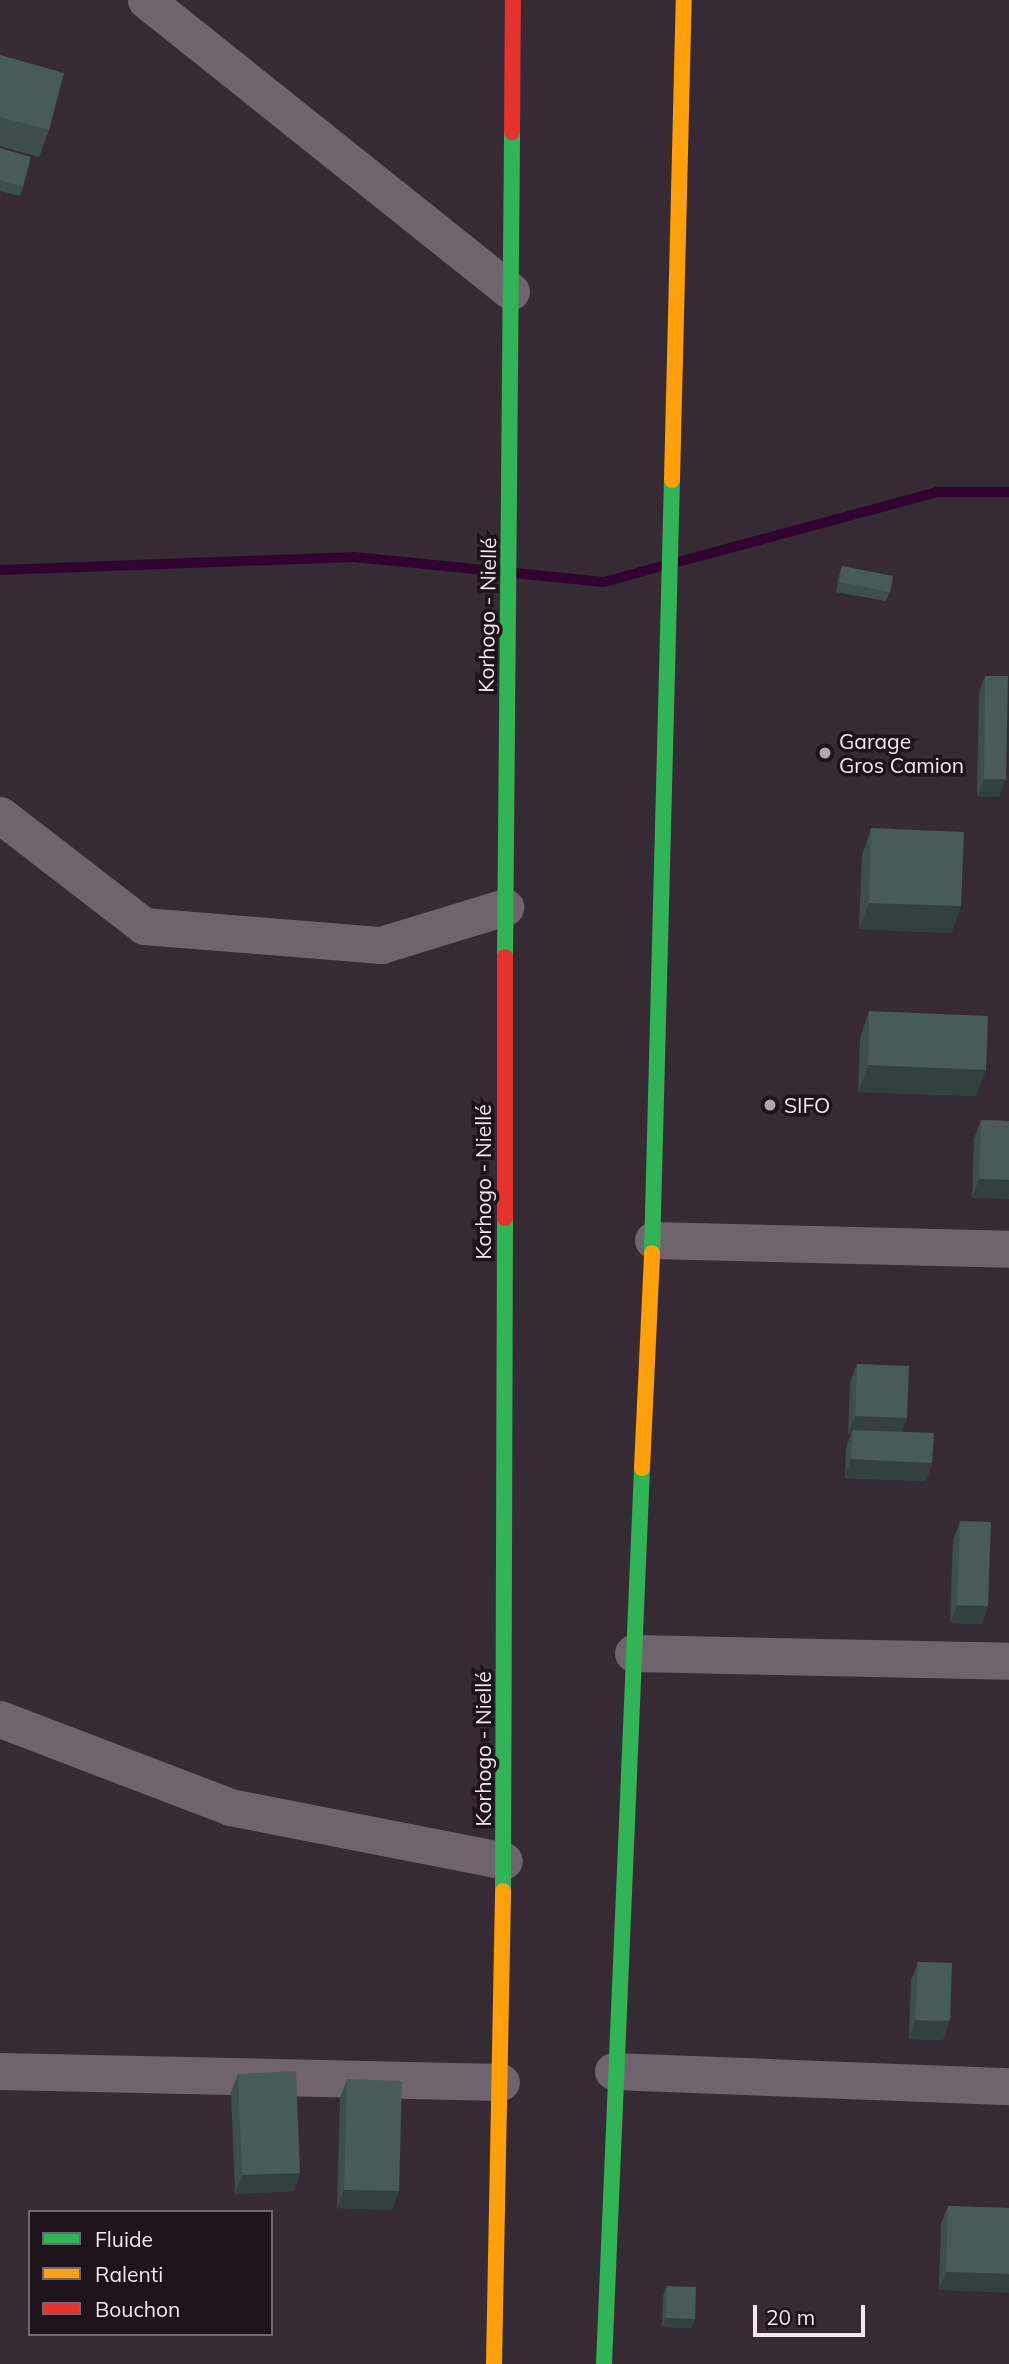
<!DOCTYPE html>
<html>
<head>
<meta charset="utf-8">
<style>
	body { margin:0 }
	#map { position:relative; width:1009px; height:2364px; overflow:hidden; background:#362b35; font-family:Mulish,sans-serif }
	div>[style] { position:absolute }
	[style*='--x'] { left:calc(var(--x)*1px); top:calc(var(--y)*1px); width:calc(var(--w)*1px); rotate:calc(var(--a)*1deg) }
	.stream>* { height:10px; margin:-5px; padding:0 5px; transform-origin:5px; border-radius:5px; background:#30042e }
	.street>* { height:37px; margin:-18.5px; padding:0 18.5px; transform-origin:18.5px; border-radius:18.5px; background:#6f646e }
	.fast>* { height:16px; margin:-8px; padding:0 8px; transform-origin:8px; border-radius:8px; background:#30b455 }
	.slow>* { height:16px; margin:-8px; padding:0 8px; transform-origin:8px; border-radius:8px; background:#ff9f0a }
	.jam>* { height:16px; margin:-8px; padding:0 8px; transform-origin:8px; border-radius:8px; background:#e5322d }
	.wall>* { inset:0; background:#3e4e4c }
	.shaded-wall>* { inset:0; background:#32403e }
	.building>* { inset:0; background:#485b58 }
	.dots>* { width:19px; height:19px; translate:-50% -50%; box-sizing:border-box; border:4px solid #1c131b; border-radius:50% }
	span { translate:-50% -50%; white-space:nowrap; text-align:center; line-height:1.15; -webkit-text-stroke:7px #1c131b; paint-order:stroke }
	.street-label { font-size:21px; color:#f3e5f1 }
	.poi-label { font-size:21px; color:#f3e5f1 }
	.left { translate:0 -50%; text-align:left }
	.legend { position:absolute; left:28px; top:2210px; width:245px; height:126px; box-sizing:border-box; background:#1c131b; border:2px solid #726771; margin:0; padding:9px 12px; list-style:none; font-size:21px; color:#f3e5f1 }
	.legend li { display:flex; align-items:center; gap:14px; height:35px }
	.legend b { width:35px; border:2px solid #726771 }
	.scale { position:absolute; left:753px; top:2305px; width:112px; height:32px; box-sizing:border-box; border:4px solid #f3e5f1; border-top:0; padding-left:9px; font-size:21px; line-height:24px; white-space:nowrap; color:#f3e5f1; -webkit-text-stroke:5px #1c131b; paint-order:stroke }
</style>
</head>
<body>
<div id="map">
	<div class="stream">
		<i style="--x:678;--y:562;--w:268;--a:-15.1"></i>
		<i style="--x:937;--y:492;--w:72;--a:0"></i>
		<i style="--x:0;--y:570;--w:354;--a:-2.1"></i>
		<i style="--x:354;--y:557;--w:251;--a:5.7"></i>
		<i style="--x:604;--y:582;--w:60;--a:-15.4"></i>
	</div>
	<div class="street">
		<i style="--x:146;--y:0;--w:467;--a:38.6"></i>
		<i style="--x:0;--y:815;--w:182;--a:37.6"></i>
		<i style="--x:144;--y:926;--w:238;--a:4.6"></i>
		<i style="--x:381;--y:945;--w:130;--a:-17"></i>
		<i style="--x:653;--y:1240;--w:356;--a:1.4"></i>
		<i style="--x:633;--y:1653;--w:376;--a:1.2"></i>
		<i style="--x:0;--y:1719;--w:246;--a:20.9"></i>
		<i style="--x:230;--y:1807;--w:279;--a:11.1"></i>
		<i style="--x:0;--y:2071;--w:501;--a:1.26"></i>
		<i style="--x:613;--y:2071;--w:396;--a:2.2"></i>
	</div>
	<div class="fast">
		<i style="--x:505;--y:957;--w:825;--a:-89.51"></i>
		<i style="--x:652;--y:1253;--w:773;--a:-88.52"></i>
		<i style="--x:503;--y:1891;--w:673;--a:-89.83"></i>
		<i style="--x:604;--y:2364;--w:897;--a:-87.57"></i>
	</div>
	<div class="slow">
		<i style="--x:672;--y:480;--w:480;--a:-88.6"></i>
		<i style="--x:642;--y:1468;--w:215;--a:-87.3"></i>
		<i style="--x:494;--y:2364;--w:473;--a:-88.9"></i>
	</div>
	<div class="jam">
		<i style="--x:512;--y:132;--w:132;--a:-89.6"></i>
		<i style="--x:505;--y:1218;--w:261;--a:-90"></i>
	</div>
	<div class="wall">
		<i style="clip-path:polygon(0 55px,49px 130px,39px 157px,0 146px)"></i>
		<i style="clip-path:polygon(0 148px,23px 187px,20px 196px,0 191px)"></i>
		<i style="clip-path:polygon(842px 566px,890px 592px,886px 601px,836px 592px,839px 575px)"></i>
		<i style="clip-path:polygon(985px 676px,999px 797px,977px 797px,979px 694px)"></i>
		<i style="clip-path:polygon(871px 828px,961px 906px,951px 933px,859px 929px,862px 855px)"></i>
		<i style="clip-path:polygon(869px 1011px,976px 1096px,858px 1092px,860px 1038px)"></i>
		<i style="clip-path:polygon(981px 1120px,1009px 1121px,972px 1198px,974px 1139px)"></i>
		<i style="clip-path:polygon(857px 1364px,907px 1418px,902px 1431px,932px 1463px,926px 1481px,845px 1478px,846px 1448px,851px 1434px,848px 1434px,850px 1383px)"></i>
		<i style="clip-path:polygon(960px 1521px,982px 1624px,950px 1623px,953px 1540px)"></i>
		<i style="clip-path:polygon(918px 1962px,943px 2040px,909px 2039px,911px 1980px)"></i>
		<i style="clip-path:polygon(238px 2074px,300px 2173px,294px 2191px,235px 2194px,231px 2092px)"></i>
		<i style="clip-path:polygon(347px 2079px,392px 2210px,337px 2208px,340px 2098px)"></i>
		<i style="clip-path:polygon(948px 2206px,1009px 2208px,939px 2290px,941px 2224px)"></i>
		<i style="clip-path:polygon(667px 2286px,692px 2328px,662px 2327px,663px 2296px)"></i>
	</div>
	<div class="shaded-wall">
		<i style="clip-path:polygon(984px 779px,1006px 779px,999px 797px,977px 797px)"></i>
		<i style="clip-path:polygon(869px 903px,961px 906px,951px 933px,859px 929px)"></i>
		<i style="clip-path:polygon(868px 1065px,986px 1070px,976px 1096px,858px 1092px)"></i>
		<i style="clip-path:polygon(979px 1179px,1009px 1180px,1009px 1199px,972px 1198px)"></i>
		<i style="clip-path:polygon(855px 1416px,907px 1418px,900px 1437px,853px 1430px,851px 1434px,848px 1434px)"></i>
		<i style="clip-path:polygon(851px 1459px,932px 1463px,926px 1481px,845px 1478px)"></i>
		<i style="clip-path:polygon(957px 1605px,988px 1606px,982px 1624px,950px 1623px)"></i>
		<i style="clip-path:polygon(915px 2020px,950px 2021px,943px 2040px,909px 2039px)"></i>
		<i style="clip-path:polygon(300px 2173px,294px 2191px,235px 2194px,242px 2175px)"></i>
		<i style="clip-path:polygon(344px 2190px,399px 2191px,392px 2210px,337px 2208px)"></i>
		<i style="clip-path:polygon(946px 2272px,1009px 2274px,1009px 2293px,939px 2290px)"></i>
		<i style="clip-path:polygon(666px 2318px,695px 2319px,692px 2328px,662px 2327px)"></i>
	</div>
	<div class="building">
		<i style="clip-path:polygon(0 55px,64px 73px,49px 130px,0 117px)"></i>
		<i style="clip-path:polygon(0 148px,31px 157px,23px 187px,0 180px)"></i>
		<i style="clip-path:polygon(842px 566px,893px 576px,890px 592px,839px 582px)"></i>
		<i style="clip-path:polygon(985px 676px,1008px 676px,1006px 779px,984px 779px)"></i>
		<i style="clip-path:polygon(871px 828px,964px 832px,961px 906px,869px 903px)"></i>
		<i style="clip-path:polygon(869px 1011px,988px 1016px,986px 1070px,868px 1065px)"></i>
		<i style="clip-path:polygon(981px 1120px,1009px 1121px,1009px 1180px,979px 1179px)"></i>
		<i style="clip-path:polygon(857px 1364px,909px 1366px,907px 1418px,855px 1416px)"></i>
		<i style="clip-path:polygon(853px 1430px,934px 1433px,932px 1463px,851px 1459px)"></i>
		<i style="clip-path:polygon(960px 1521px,991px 1522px,988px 1606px,957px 1605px)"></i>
		<i style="clip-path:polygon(918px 1962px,952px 1963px,950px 2021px,915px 2020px)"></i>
		<i style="clip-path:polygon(296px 2071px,300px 2173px,242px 2175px,238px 2074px)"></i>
		<i style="clip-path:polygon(347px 2079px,402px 2081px,399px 2191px,344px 2190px)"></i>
		<i style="clip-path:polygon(948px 2206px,1009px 2208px,1009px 2274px,946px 2272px)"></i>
		<i style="clip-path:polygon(667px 2286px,696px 2287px,695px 2319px,666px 2318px)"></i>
	</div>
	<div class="dots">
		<i style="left:825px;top:753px;background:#b1a4af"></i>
		<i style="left:770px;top:1105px;background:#b1a4af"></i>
	</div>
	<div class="street-label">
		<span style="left:487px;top:615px;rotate:-89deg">Korhogo - Niellé</span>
		<span style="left:483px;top:1182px;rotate:-90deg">Korhogo - Niellé</span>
		<span style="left:483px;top:1749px;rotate:-90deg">Korhogo - Niellé</span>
	</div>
	<div class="poi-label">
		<span class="left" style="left:839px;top:753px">Garage<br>Gros Camion</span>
		<span class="left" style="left:784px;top:1105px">SIFO</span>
	</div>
	<ul class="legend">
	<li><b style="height:9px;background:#30b455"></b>Fluide</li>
	<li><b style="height:9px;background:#ff9f0a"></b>Ralenti</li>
	<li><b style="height:9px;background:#e5322d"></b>Bouchon</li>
	</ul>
	<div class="scale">20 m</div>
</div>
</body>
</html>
